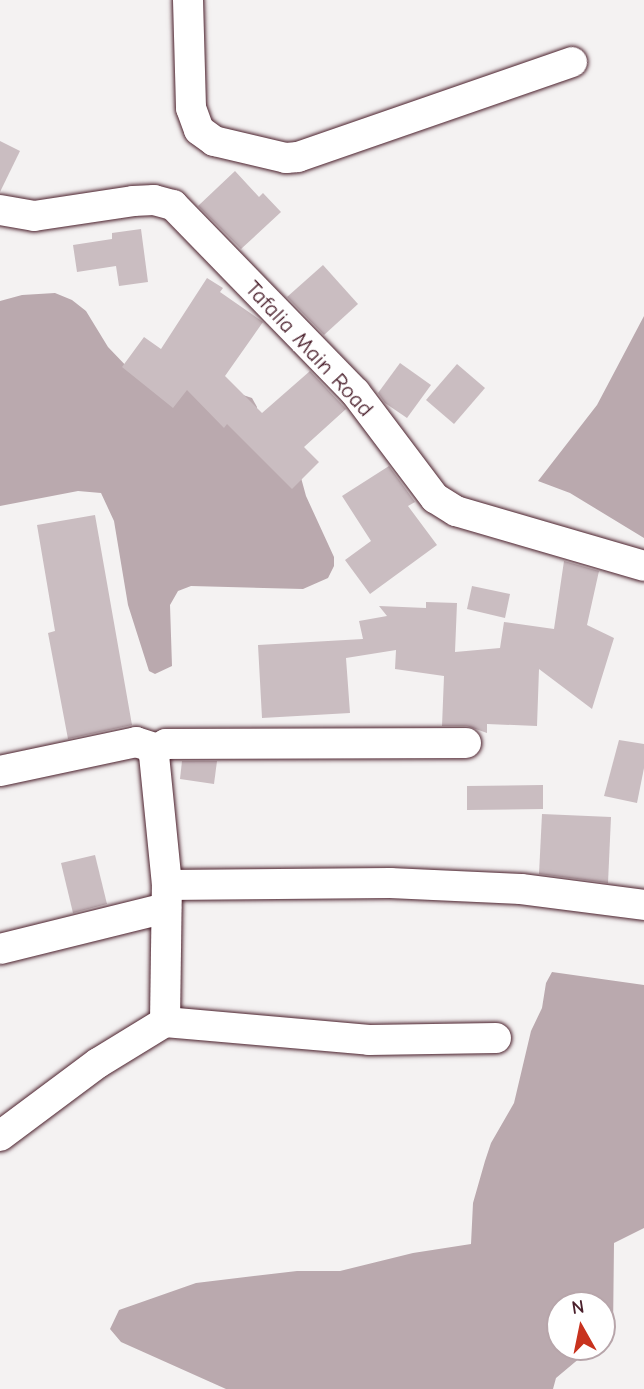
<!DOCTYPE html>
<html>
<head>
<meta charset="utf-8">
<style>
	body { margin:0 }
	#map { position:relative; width:644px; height:1389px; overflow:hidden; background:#f4f2f2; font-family:"Comic Neue",sans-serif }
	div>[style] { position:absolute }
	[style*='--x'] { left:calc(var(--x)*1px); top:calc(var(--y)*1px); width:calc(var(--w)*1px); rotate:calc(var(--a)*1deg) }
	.water>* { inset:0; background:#baa9ae }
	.building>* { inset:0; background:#cabdc1 }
	.roads { filter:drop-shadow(0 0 2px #4a1f2b) drop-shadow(0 0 2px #4a1f2b) }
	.minor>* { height:30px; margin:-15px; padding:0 15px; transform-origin:15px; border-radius:15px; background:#fff }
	span { translate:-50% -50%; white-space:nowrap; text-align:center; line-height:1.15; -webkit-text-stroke:6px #fff; paint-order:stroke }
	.street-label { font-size:23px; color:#4a1f2b }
	.north { position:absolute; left:546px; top:1291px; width:70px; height:70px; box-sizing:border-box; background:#fff; border:2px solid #b7a5aa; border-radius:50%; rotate:351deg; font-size:19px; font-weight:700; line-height:28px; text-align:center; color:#4a1f2b }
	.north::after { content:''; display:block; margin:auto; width:24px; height:32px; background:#c8321e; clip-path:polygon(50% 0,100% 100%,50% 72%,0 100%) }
</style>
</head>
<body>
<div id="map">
	<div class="water">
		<i style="clip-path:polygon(55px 293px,72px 300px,86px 311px,108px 347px,131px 371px,234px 392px,252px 398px,257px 407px,255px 421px,300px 474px,306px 496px,334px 557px,334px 566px,328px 578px,303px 589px,191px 586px,178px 591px,170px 605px,172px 666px,155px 674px,149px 671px,128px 605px,114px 521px,101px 493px,78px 491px,0 506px,0 301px,22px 295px)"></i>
		<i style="clip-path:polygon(644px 316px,644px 538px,570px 493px,538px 481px,597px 405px)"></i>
		<i style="clip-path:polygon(552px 972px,644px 985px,644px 1228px,614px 1243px,613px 1332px,602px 1340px,602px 1305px,560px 1305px,560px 1347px,593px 1347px,556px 1378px,553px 1389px,226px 1389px,121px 1342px,110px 1329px,119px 1310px,196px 1283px,297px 1271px,340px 1271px,413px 1253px,471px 1244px,473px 1203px,485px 1161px,491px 1143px,514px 1103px,531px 1031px,542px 1008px,546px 983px)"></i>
	</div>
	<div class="building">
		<i style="clip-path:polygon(0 141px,20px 151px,0 192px)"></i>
		<i style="clip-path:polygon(235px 171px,259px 197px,263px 193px,281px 212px,241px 249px,198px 206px)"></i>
		<i style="clip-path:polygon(141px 229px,148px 282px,119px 286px,116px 266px,77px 272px,73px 245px,112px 239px,112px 233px)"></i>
		<i style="clip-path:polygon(323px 265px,358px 304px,324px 335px,287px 297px)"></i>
		<i style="clip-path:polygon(207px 278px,223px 288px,220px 292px,263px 322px,225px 376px,262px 413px,310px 371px,346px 409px,304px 447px,319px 462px,292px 489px,227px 424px,224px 428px,187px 390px,173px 408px,122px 367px,144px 337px,161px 349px)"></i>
		<i style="clip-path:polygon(400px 363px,431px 385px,407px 418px,385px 403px,378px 393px)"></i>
		<i style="clip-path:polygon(457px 364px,485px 388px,454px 424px,426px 400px)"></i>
		<i style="clip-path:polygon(389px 466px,415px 502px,408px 506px,437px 545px,370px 594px,345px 560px,371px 541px,342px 496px)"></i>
		<i style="clip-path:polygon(95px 515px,132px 725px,68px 739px,48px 633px,55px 631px,37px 525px)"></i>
		<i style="clip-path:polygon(564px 561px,599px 571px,587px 625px,614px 638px,592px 709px,539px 669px,537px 726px,487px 724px,487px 733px,467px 726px,442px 726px,444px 676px,395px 669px,396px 650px,346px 658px,350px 713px,262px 718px,258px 645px,363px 639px,359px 621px,387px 616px,379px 606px,426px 608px,426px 602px,457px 603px,455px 652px,500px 648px,504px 622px,554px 629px)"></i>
		<i style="clip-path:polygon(472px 586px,510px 594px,505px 618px,467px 609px)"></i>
		<i style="clip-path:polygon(619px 740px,644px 744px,644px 768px,637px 803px,604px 796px)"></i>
		<i style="clip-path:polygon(182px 761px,217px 761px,214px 784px,180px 779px)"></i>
		<i style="clip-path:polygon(543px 785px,543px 809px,467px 810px,467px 786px)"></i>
		<i style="clip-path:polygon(542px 814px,611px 817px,608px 883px,539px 874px)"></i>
		<i style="clip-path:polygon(95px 855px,107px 904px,73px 913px,61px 863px)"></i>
	</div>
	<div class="roads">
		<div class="minor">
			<i style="--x:188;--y:0;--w:108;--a:88.4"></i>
			<i style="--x:191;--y:108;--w:23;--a:70"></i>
			<i style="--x:199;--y:130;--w:19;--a:36"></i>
			<i style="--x:214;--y:141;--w:74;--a:13.3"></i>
			<i style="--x:286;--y:158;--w:12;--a:-5"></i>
			<i style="--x:298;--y:157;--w:290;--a:-19.1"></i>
			<i style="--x:0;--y:210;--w:35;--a:10"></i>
			<i style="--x:34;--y:216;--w:100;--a:-8.6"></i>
			<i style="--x:133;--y:201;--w:21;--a:-3"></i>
			<i style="--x:154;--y:200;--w:20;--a:15"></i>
			<i style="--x:173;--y:205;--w:261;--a:45.8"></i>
			<i style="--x:355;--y:392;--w:133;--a:53"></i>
			<i style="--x:435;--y:498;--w:25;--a:32"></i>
			<i style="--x:456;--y:511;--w:196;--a:16.3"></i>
			<i style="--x:0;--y:771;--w:139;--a:-12"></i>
			<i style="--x:136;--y:742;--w:22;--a:18"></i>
			<i style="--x:167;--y:885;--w:131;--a:-95.7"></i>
			<i style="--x:154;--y:755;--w:7;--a:-63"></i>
			<i style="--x:157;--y:749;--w:10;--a:-29"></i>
			<i style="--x:166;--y:744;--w:300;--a:-0.2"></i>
			<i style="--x:0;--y:949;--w:171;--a:-13.9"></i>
			<i style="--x:165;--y:1022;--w:205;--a:5"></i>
			<i style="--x:369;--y:1040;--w:127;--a:-0.9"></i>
			<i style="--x:0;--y:1136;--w:122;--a:-36.7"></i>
			<i style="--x:98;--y:1063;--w:79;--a:-31.5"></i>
			<i style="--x:165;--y:1022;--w:137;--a:-89.2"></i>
			<i style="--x:167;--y:885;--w:223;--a:-0.5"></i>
			<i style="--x:390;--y:883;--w:131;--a:2.6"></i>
			<i style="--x:521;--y:889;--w:124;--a:7.4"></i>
		</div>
	</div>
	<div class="street-label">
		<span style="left:309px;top:349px;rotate:47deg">Tafalia Main Road</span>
	</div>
	<div class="north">N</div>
</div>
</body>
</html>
